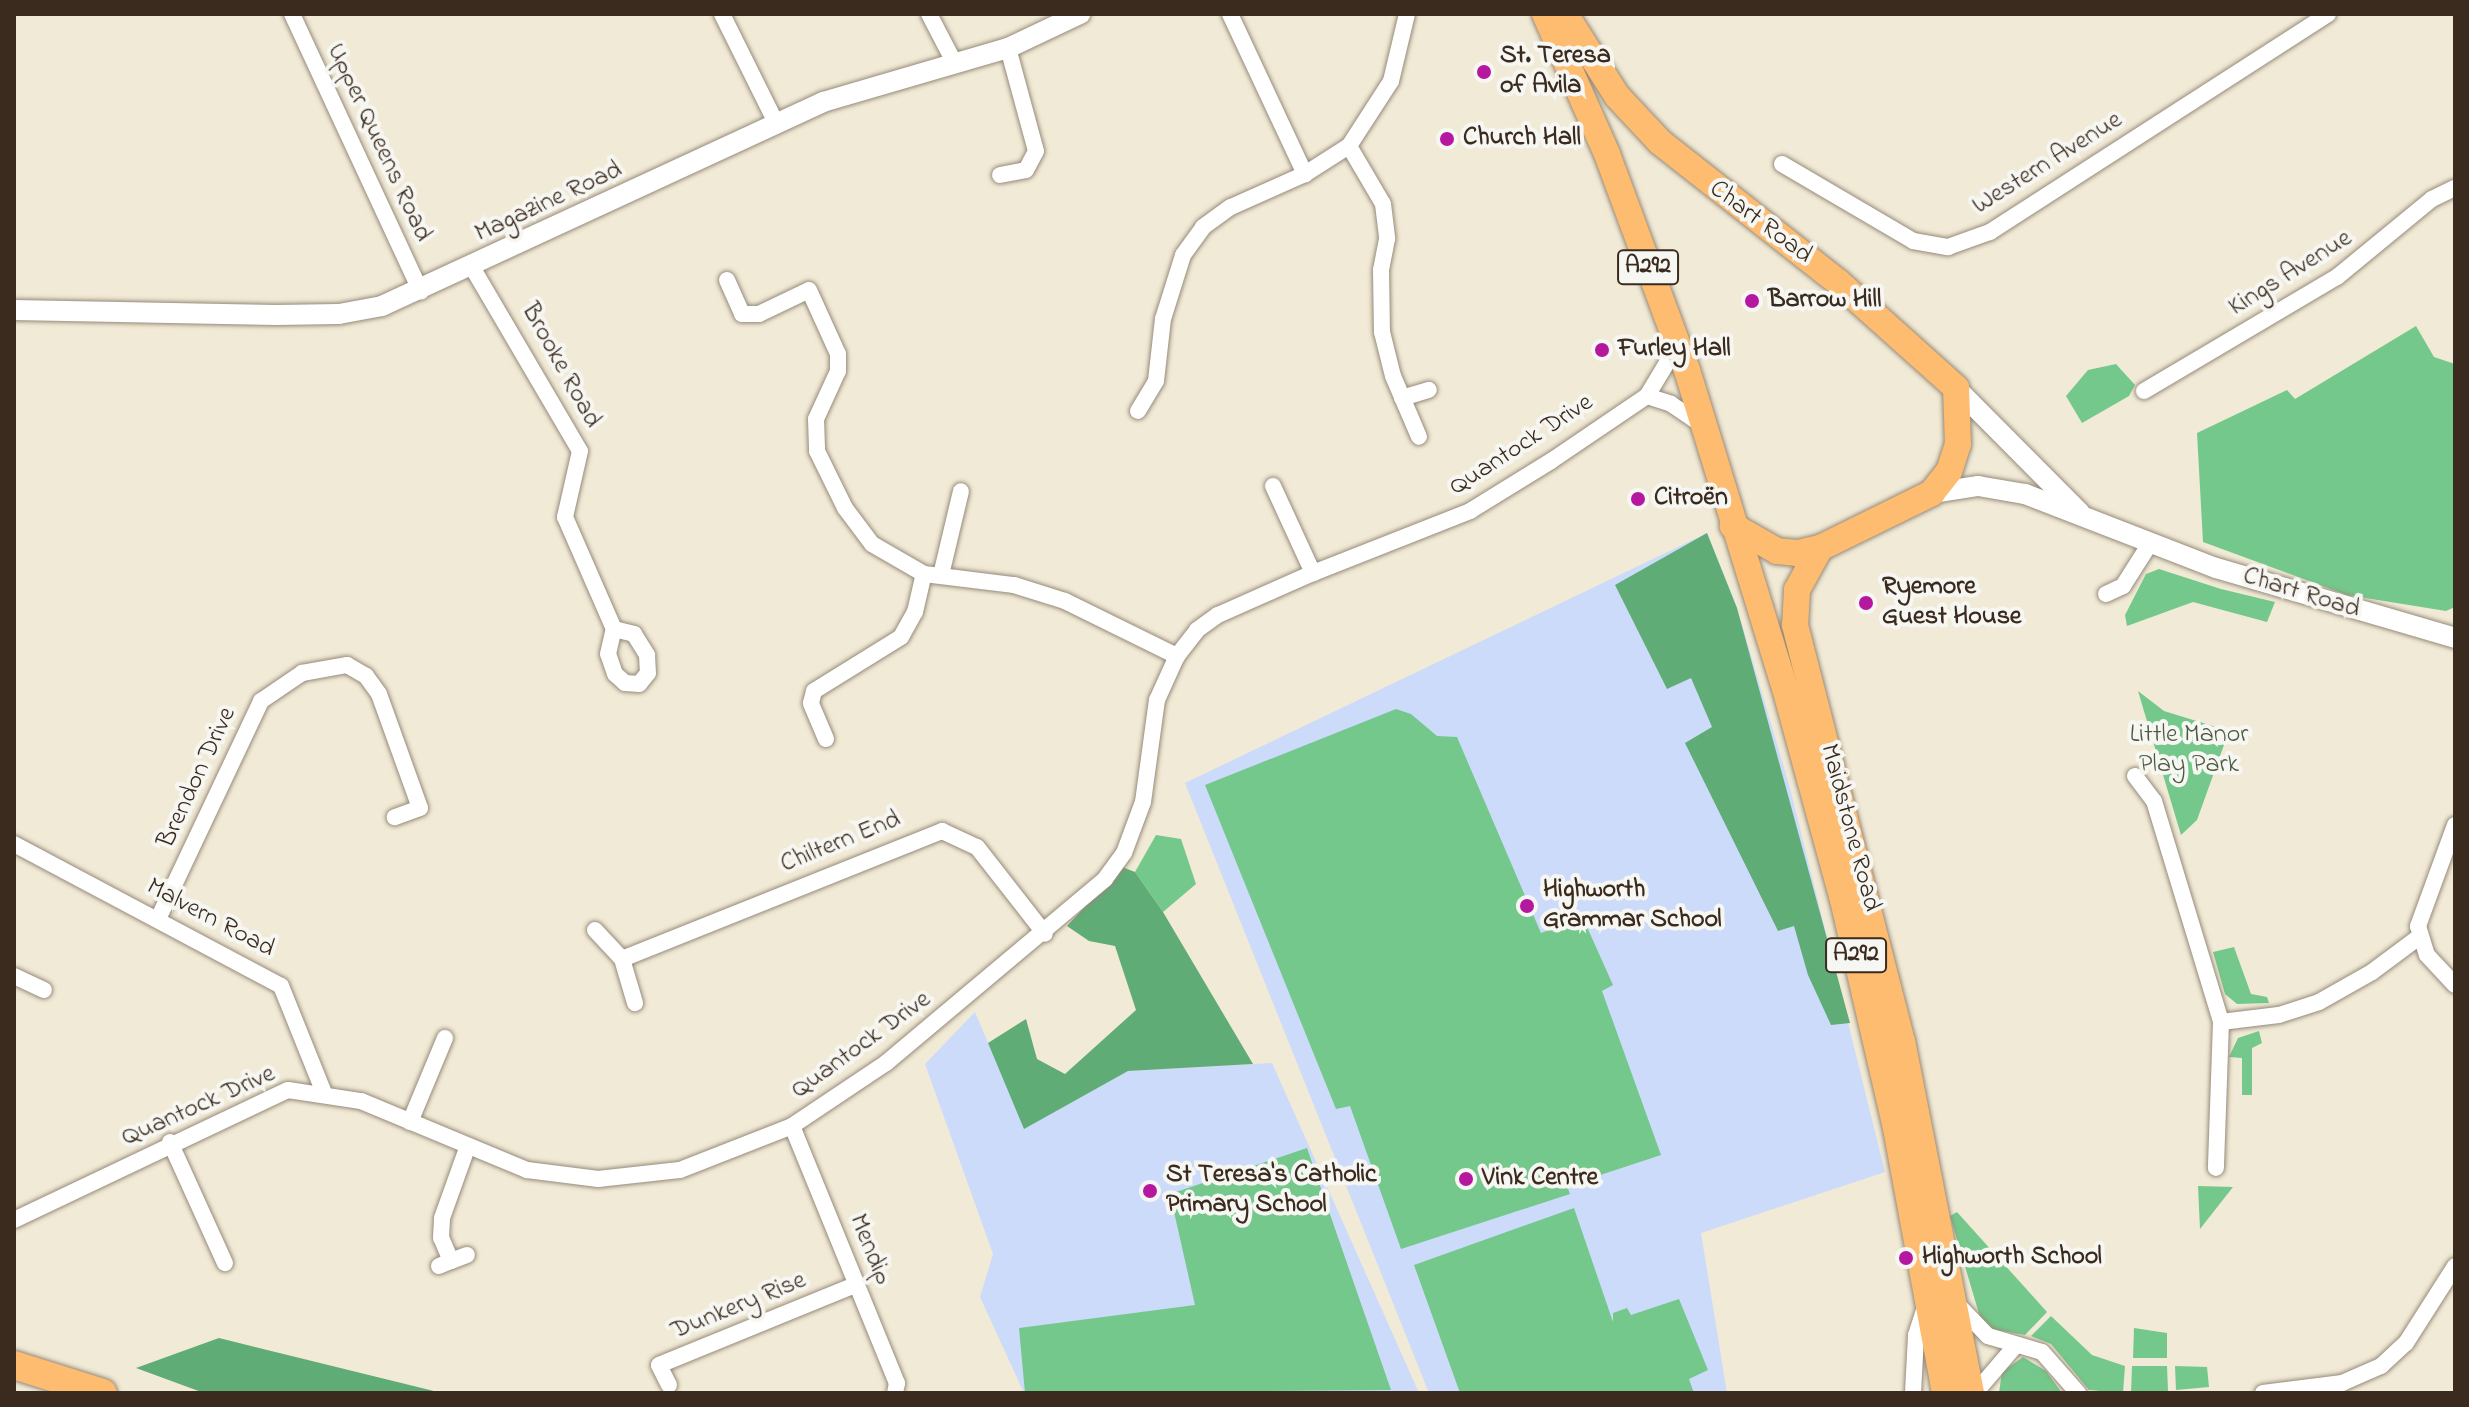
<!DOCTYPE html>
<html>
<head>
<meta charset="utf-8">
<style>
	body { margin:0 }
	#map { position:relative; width:2469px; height:1407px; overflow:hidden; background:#f1ead6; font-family:"Indie Flower",sans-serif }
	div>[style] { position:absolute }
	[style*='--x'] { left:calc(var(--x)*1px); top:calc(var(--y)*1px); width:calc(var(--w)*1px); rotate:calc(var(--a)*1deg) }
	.built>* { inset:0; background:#ccdbfa }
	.green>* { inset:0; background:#74c88b }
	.forest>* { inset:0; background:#5fac77 }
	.roads { filter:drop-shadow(0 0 2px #968a7a) drop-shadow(0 0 2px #968a7a) }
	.minor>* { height:16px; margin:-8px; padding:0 8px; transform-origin:8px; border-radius:8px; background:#fff }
	.tertiary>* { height:20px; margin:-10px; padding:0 10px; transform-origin:10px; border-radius:10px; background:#fff }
	.primary>* { height:26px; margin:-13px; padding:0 13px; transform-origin:13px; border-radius:13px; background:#fdbc6f }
	.trunk>* { height:28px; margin:-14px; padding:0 14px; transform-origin:14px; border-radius:14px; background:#fdbc6f }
	.dots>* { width:22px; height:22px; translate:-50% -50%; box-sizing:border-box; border:4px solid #f6f6f2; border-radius:50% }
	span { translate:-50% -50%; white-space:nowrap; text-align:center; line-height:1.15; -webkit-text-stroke:8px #f6f6f2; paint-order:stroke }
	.shield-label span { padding:2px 6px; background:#f6f6f2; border:2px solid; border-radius:6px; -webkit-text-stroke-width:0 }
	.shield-label { font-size:24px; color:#3b2a1e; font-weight:700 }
	.poi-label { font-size:26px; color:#3b2a1e; font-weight:700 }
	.left { translate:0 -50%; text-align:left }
	.street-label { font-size:26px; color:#3b2a1e }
	.park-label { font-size:26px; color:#4c593f }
	.frame { position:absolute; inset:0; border:16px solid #3b2a1e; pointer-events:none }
</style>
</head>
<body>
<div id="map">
	<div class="built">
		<i style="clip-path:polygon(1707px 533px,1737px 608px,1790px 788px,1885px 1172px,1701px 1233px,1727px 1393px,1429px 1393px,1185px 783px)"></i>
		<i style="clip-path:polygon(975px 1012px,1024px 1128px,1128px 1071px,1272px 1063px,1419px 1393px,1024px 1393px,980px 1297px,993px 1254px,925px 1064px)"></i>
	</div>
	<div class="green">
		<i style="clip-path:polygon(2416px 326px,2434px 357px,2455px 364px,2455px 607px,2446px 611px,2347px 595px,2203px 542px,2197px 433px,2287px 390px,2295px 399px)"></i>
		<i style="clip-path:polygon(2116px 364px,2135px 385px,2129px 396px,2082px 423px,2066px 396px,2088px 370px)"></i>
		<i style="clip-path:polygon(2159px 569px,2221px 589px,2275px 602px,2267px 622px,2193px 602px,2127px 626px,2125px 615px,2146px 574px)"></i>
		<i style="clip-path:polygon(2138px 691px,2164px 711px,2229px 731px,2197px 820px,2181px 835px)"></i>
		<i style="clip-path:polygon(1396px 709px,1411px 714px,1437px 736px,1457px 737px,1541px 933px,1583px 918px,1613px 985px,1602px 991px,1661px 1155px,1567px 1186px,1570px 1194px,1401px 1249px,1350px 1106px,1336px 1109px,1205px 785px)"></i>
		<i style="clip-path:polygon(1156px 835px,1181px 839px,1196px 884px,1163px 912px,1135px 872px)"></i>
		<i style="clip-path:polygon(2234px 947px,2251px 994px,2267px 997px,2269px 1003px,2237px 1004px,2225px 994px,2213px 952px)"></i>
		<i style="clip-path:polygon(2259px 1031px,2262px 1043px,2252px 1048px,2252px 1095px,2242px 1095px,2242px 1058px,2229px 1057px,2238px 1038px)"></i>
		<i style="clip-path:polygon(1307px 1148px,1391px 1390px,1025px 1393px,1019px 1328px,1195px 1305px,1170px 1194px)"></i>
		<i style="clip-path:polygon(2198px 1186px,2233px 1187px,2200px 1229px)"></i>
		<i style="clip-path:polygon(1574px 1208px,1613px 1322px,1613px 1313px,1627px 1308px,1631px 1315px,1679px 1299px,1708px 1370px,1689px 1379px,1694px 1393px,1460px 1393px,1414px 1265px)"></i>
		<i style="clip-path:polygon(1957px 1212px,2047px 1312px,2025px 1335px,1991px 1329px,1980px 1317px,1950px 1216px)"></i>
		<i style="clip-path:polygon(2051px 1316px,2092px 1355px,2125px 1366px,2123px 1393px,2089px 1390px,2051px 1344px,2031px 1336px)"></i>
		<i style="clip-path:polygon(2134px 1328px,2167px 1333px,2167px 1358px,2133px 1358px)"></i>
		<i style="clip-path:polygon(2023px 1357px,2046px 1371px,2062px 1393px,1999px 1393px,2002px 1372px)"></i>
		<i style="clip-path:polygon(2132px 1366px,2167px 1366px,2168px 1391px,2131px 1393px)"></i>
		<i style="clip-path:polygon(2175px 1366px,2207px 1367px,2209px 1387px,2176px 1390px)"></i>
	</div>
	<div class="forest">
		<i style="clip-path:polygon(1707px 533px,1737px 608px,1850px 1023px,1831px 1025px,1808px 975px,1794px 926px,1778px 931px,1685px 743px,1712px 727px,1691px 678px,1667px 689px,1615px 585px)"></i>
		<i style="clip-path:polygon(1122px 867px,1135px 872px,1163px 912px,1253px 1064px,1128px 1071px,1024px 1129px,988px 1043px,1026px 1019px,1037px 1059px,1065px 1074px,1136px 1010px,1115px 946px,1089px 941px,1067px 926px)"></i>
		<i style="clip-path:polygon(219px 1338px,442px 1393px,204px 1393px,136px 1368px)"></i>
	</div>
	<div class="roads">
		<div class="minor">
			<i style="--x:292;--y:14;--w:306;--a:65.1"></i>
			<i style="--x:722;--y:14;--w:122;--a:63.6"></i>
			<i style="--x:929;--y:14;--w:56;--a:62.5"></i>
			<i style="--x:1230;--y:14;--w:177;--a:64.9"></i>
			<i style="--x:1349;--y:146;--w:67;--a:59.6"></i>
			<i style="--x:1383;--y:204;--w:35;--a:83"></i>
			<i style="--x:1387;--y:239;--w:32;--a:101"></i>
			<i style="--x:1381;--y:270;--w:62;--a:89.1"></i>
			<i style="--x:1382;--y:332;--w:45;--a:76"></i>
			<i style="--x:1393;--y:376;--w:66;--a:66.9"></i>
			<i style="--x:1782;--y:164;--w:152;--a:30.4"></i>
			<i style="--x:1913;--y:241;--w:36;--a:10"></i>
			<i style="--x:1948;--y:247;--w:45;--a:-19.7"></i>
			<i style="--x:1990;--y:232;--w:402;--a:-32.8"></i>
			<i style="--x:1000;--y:175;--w:26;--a:-11"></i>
			<i style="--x:1026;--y:170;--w:21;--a:-62"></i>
			<i style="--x:1036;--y:151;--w:107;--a:-105.2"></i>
			<i style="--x:472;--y:267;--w:213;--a:59.6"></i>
			<i style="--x:580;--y:451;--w:68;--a:102.8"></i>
			<i style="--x:565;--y:517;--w:122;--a:66.4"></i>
			<i style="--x:727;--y:280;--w:37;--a:66"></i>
			<i style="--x:742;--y:314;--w:17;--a:0"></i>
			<i style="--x:759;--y:314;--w:55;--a:-25.6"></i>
			<i style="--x:809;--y:290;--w:70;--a:65.6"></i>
			<i style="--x:838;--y:354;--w:17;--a:90"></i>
			<i style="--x:838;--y:371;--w:53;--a:114.6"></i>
			<i style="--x:816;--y:419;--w:32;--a:88"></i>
			<i style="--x:817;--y:451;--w:64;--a:63.8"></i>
			<i style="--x:845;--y:508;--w:45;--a:53.1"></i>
			<i style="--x:872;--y:544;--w:60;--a:30"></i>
			<i style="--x:924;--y:574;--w:91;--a:7"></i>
			<i style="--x:1014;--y:585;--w:53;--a:17.4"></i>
			<i style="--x:1065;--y:601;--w:125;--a:26.2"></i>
			<i style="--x:2144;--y:391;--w:224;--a:-30.6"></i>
			<i style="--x:2337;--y:277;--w:123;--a:-39.4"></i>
			<i style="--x:2432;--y:199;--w:25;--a:-26"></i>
			<i style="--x:1647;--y:396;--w:25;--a:18"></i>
			<i style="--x:1671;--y:404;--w:41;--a:34.1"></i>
			<i style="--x:1402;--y:398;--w:28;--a:-17"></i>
			<i style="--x:1138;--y:411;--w:35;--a:-59"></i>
			<i style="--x:1156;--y:381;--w:62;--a:-83.6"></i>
			<i style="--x:1163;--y:319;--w:67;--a:-72.6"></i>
			<i style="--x:1183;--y:255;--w:34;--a:-54"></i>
			<i style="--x:1203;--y:227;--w:34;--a:-36"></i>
			<i style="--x:1231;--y:207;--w:81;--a:-24"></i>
			<i style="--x:1305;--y:174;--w:52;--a:-32.5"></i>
			<i style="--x:1349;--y:146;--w:77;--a:-57.1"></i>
			<i style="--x:1391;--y:81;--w:69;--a:-76.6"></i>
			<i style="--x:1273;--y:486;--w:96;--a:65.3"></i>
			<i style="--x:941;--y:575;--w:86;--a:-76.6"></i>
			<i style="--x:2106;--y:594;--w:19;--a:-25"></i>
			<i style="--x:2123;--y:586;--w:49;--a:-57.6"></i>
			<i style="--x:614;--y:629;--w:21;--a:14"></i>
			<i style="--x:634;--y:634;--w:25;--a:58"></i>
			<i style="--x:647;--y:655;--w:18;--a:87"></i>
			<i style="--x:648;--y:673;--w:14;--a:129"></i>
			<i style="--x:639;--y:684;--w:14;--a:-176"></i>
			<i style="--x:625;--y:683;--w:13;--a:-138"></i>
			<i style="--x:615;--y:674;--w:21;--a:-109"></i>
			<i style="--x:608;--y:654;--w:26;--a:-77"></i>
			<i style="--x:826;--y:739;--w:39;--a:-113"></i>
			<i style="--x:811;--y:703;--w:12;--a:-76"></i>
			<i style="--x:814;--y:691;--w:102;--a:-31.8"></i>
			<i style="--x:901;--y:637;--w:29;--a:-61"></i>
			<i style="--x:915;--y:612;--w:39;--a:-77"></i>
			<i style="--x:2135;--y:776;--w:31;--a:53"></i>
			<i style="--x:2154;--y:801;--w:231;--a:73.1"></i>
			<i style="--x:2221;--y:1022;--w:146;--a:92"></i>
			<i style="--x:2455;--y:825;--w:108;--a:110.1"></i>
			<i style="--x:2418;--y:926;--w:30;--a:73"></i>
			<i style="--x:2427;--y:955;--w:41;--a:47"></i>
			<i style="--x:14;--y:844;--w:302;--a:28"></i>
			<i style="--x:281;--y:986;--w:115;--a:68.1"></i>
			<i style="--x:158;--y:919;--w:241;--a:-64.7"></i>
			<i style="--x:261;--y:701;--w:50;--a:-34.3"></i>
			<i style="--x:302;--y:673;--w:46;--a:-10.1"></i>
			<i style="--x:347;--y:665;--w:22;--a:30"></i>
			<i style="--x:366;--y:676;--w:22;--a:54"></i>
			<i style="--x:379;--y:694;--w:121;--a:70.2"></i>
			<i style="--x:420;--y:808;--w:27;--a:160"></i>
			<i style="--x:595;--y:930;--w:40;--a:47"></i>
			<i style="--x:622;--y:959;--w:46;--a:73.5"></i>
			<i style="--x:622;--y:959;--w:345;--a:-21.8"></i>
			<i style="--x:942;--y:831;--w:38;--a:25"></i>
			<i style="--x:977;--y:847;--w:110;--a:52"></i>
			<i style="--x:14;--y:976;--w:33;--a:25"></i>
			<i style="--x:2221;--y:1022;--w:58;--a:-6.9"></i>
			<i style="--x:2279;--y:1015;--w:42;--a:-18"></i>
			<i style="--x:2319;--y:1002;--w:61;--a:-29.5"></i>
			<i style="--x:2372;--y:972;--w:59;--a:-36.7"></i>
			<i style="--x:410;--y:1122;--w:91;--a:-67.4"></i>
			<i style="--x:792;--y:1126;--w:278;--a:67.8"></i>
			<i style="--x:897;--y:1383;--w:10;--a:101"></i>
			<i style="--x:170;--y:1142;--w:133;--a:65.6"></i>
			<i style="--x:14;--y:1220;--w:303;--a:-25.4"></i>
			<i style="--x:288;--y:1090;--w:74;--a:8.6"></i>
			<i style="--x:361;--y:1101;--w:180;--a:22.6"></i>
			<i style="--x:527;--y:1170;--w:72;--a:7.2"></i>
			<i style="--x:598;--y:1179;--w:82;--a:-6.3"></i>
			<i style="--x:680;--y:1170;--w:120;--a:-21.4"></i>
			<i style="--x:792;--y:1126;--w:113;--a:-33.8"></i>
			<i style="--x:886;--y:1063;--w:286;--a:-40"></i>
			<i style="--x:1105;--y:879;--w:32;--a:-54"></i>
			<i style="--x:1124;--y:853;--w:54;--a:-69.6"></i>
			<i style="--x:1143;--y:802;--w:103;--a:-82.2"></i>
			<i style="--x:1157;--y:700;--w:48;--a:-65.6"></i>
			<i style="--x:1177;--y:656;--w:33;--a:-52"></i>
			<i style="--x:1197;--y:630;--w:26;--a:-36"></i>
			<i style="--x:1218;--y:615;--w:104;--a:-23.9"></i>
			<i style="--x:1313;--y:573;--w:169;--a:-21.5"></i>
			<i style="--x:1470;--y:511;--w:95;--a:-31.7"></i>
			<i style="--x:1551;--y:461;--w:116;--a:-34.1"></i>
			<i style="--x:1647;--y:396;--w:41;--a:-59"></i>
			<i style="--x:1668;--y:361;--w:25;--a:-81"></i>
			<i style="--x:451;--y:1261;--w:17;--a:-21"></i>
			<i style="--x:439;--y:1266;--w:13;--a:-23"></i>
			<i style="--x:451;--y:1261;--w:25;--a:-113"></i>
			<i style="--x:441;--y:1238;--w:20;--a:-87"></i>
			<i style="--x:442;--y:1218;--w:74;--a:-70.3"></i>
			<i style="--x:1959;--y:1306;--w:42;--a:46"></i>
			<i style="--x:1988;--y:1336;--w:56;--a:16.5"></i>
			<i style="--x:2042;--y:1352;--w:55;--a:48.7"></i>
			<i style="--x:669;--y:1385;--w:22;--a:-117"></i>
			<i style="--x:659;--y:1365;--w:214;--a:-22.2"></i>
			<i style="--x:1913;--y:1393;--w:58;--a:-87"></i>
			<i style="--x:1916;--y:1335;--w:33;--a:-72"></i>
			<i style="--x:1975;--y:1393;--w:63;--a:-49.5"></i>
			<i style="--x:2263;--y:1393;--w:80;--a:-7.2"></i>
			<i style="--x:2342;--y:1383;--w:43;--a:-23.6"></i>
			<i style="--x:2381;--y:1366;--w:34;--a:-43"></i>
			<i style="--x:2406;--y:1343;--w:91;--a:-57.5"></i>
		</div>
		<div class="tertiary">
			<i style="--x:14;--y:310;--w:262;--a:1.1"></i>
			<i style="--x:276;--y:315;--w:63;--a:-0.9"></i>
			<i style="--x:339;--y:314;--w:44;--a:-10.5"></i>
			<i style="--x:382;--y:306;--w:486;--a:-24.8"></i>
			<i style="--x:823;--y:102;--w:193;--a:-16.3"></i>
			<i style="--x:1008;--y:48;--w:80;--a:-25.3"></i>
			<i style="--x:1956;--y:388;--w:176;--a:45.2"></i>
			<i style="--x:1932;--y:493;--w:47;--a:-8.7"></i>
			<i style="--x:1978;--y:486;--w:48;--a:9.7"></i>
			<i style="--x:2025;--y:494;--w:205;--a:21.2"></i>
			<i style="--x:2216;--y:568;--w:249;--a:16.3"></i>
		</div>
		<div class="primary">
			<i style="--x:1545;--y:14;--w:153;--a:66.1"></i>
			<i style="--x:1607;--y:154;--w:230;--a:69.7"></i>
			<i style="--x:1687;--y:370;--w:344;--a:72.9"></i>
			<i style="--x:1788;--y:699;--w:208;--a:74.7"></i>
			<i style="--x:1843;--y:900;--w:229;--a:76.9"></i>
			<i style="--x:1895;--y:1123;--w:275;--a:79.5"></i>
			<i style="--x:1565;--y:14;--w:97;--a:57.6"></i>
			<i style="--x:1617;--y:96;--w:63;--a:46.9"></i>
			<i style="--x:1660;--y:142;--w:226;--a:38.2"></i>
			<i style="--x:1838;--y:282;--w:159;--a:41.9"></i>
			<i style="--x:1956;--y:388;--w:56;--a:88"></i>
			<i style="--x:1958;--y:444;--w:28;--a:108"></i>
			<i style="--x:1949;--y:471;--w:28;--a:128"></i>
			<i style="--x:1932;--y:493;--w:125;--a:153.8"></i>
			<i style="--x:1820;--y:548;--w:23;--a:167"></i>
			<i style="--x:1798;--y:553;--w:21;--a:-175"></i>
			<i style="--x:1777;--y:551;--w:51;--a:-150.4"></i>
			<i style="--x:1820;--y:548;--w:48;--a:118.7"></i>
			<i style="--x:1797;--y:590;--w:35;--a:93"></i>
			<i style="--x:1795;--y:625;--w:430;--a:75.6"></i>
			<i style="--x:1902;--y:1041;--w:359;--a:78.9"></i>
		</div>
		<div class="trunk">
			<i style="--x:14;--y:1365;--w:93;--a:17.5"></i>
		</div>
	</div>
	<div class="dots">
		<i style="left:1484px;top:72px;background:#b5179e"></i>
		<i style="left:1447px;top:139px;background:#b5179e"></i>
		<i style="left:1752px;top:301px;background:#b5179e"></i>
		<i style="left:1602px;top:350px;background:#b5179e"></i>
		<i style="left:1638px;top:499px;background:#b5179e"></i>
		<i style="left:1866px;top:603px;background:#b5179e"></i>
		<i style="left:1527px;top:906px;background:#b5179e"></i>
		<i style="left:1466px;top:1179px;background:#b5179e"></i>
		<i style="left:1150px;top:1191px;background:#b5179e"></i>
		<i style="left:1906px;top:1258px;background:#b5179e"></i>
	</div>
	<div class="shield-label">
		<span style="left:1648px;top:267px">A292</span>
		<span style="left:1856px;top:955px">A292</span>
	</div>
	<div class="poi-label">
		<span class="left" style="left:1500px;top:72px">St. Teresa<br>of Avila</span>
		<span class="left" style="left:1463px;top:139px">Church Hall</span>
		<span class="left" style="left:1768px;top:301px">Barrow Hill</span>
		<span class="left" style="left:1618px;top:350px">Furley Hall</span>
		<span class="left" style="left:1654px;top:499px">Citroën</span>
		<span class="left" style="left:1882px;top:603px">Ryemore<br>Guest House</span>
		<span class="left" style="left:1543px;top:906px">Highworth<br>Grammar School</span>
		<span class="left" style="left:1166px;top:1191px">St Teresa's Catholic<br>Primary School</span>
		<span class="left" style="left:1482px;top:1179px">Vink Centre</span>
		<span class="left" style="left:1922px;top:1258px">Highworth School</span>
	</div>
	<div class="street-label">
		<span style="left:378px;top:143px;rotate:65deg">Upper Queens Road</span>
		<span style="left:2048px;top:164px;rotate:-32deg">Western Avenue</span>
		<span style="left:549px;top:203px;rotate:-25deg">Magazine Road</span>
		<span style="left:1760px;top:223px;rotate:37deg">Chart Road</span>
		<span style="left:2291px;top:274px;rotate:-32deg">Kings Avenue</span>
		<span style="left:560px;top:366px;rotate:61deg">Brooke Road</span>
		<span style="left:1522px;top:446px;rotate:-33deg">Quantock Drive</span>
		<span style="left:2301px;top:594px;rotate:17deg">Chart Road</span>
		<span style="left:198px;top:778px;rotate:-65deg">Brendon Drive</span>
		<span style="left:1849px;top:828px;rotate:75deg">Maidstone Road</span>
		<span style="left:841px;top:843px;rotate:-22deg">Chiltern End</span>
		<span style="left:210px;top:919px;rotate:28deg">Malvern Road</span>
		<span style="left:862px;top:1046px;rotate:-36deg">Quantock Drive</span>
		<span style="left:199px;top:1107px;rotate:-24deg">Quantock Drive</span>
		<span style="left:869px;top:1250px;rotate:68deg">Mendip</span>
		<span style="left:739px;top:1307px;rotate:-22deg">Dunkery Rise</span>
	</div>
	<div class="park-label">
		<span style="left:2189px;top:751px">Little Manor<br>Play Park</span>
	</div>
	<div class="frame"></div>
</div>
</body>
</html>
